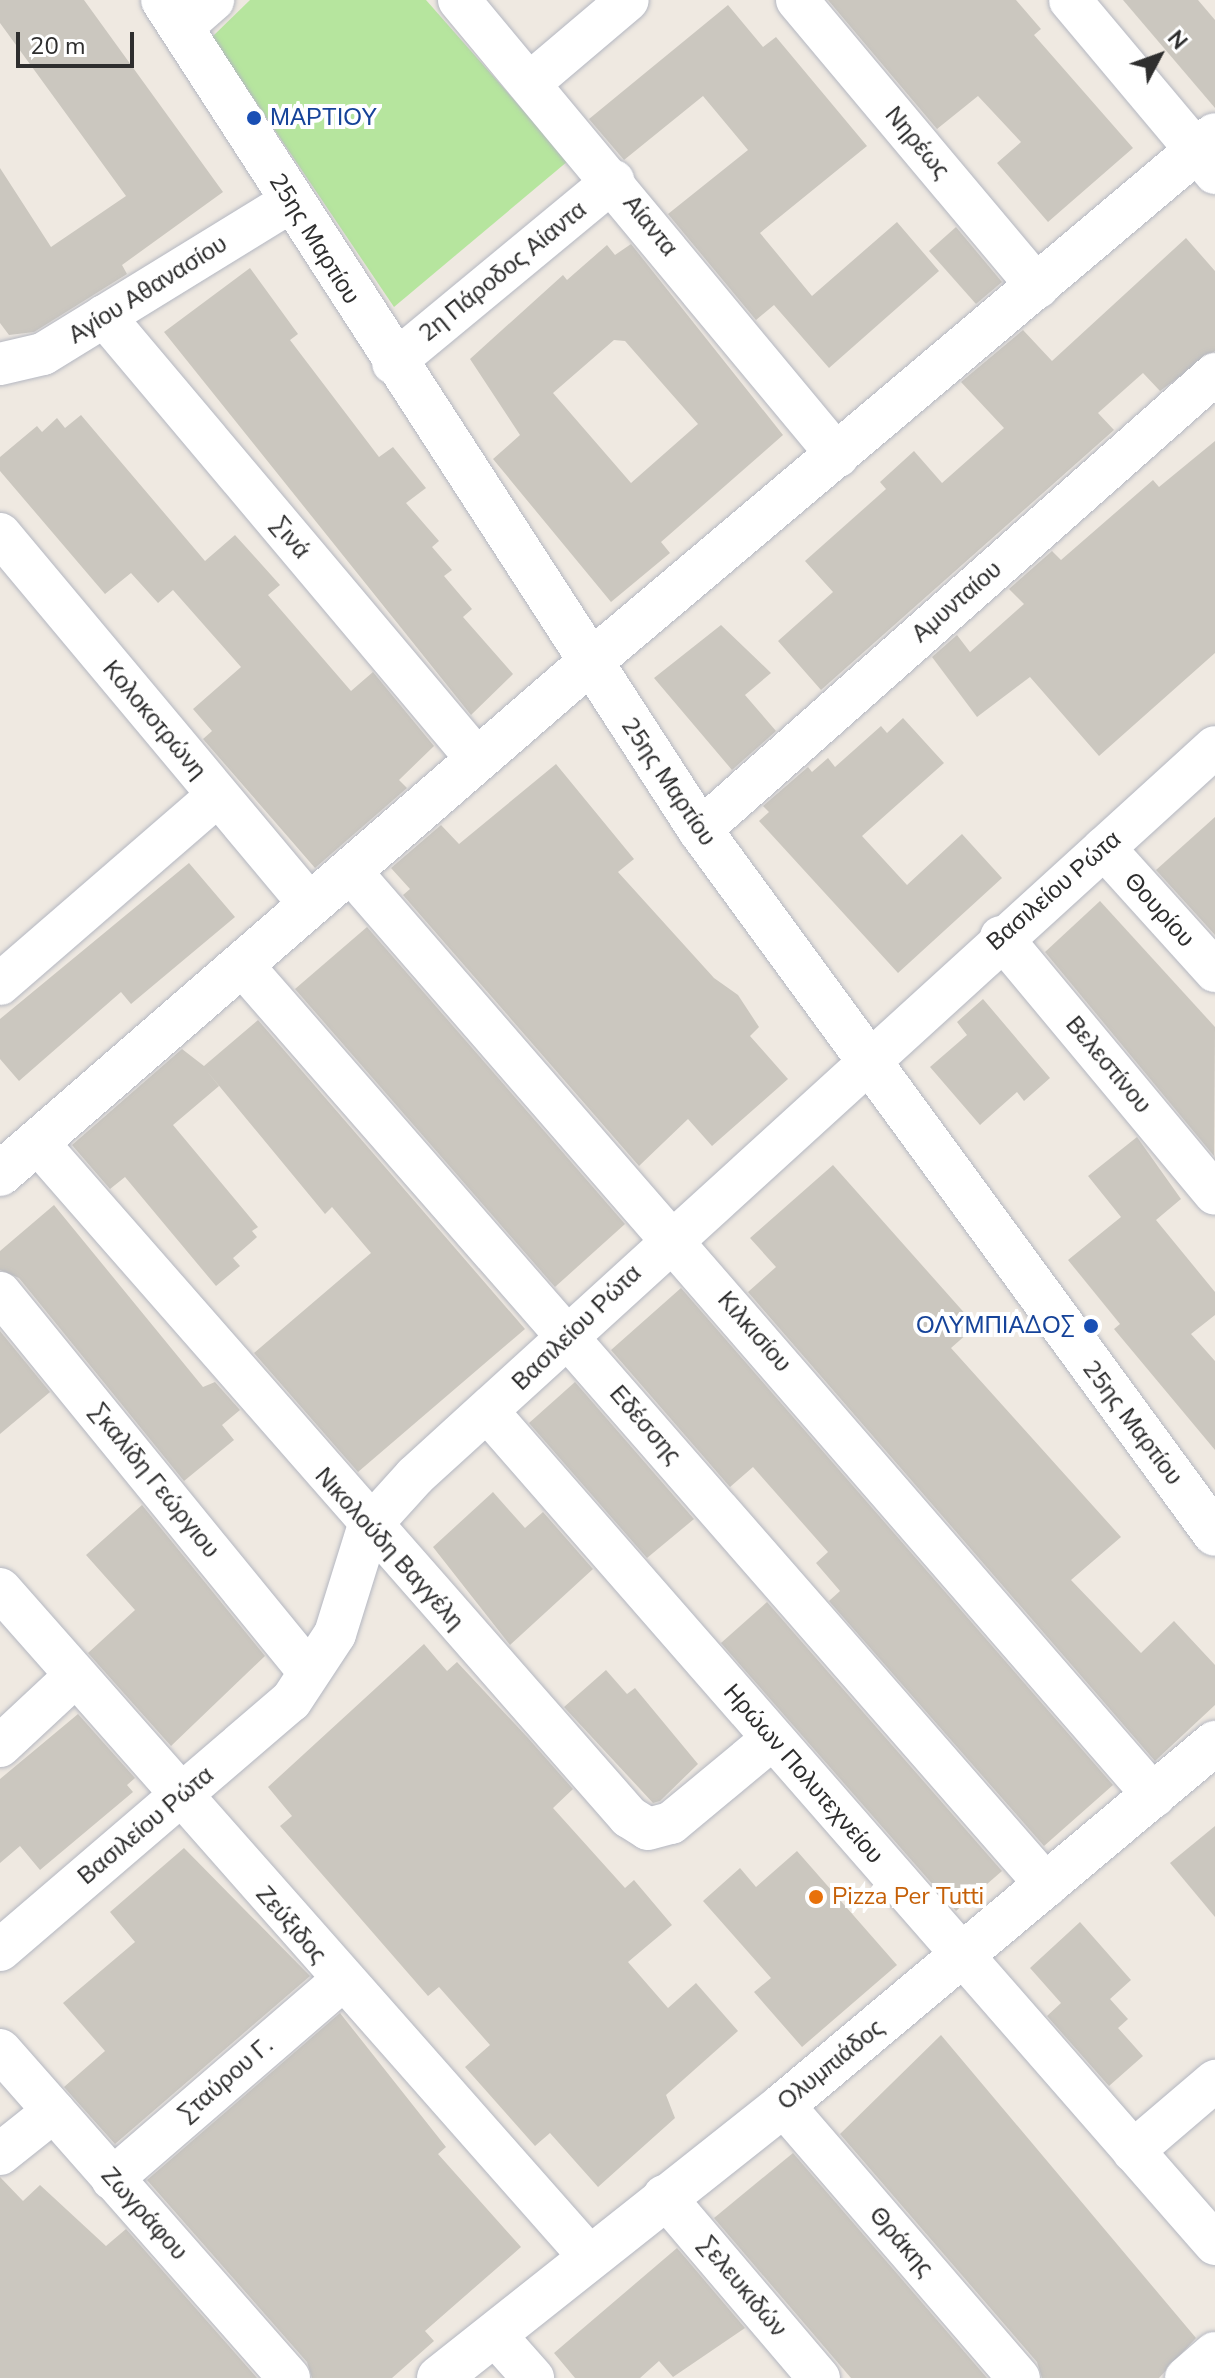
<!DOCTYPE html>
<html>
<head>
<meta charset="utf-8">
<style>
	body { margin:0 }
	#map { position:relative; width:1215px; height:2378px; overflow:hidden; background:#efe9e1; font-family:"Nunito Sans",sans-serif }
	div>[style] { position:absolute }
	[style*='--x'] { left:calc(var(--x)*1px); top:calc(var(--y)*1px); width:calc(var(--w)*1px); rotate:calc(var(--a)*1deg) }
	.green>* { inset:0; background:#b6e59e }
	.building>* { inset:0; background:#cbc7bf }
	.roads { filter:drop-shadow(0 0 2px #b4b7c1) drop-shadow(0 0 2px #b4b7c1) }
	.street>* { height:42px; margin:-21px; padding:0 21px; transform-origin:21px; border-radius:21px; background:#fff }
	.secondary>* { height:44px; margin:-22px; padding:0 22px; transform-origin:22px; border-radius:22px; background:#fff }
	.dots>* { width:22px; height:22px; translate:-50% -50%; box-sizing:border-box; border:4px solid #fff; border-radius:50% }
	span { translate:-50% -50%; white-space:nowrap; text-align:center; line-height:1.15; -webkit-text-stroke:8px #fff; paint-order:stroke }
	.transit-label { font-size:24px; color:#164399 }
	.left { translate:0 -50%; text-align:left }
	.right { translate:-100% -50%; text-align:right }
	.street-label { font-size:24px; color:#2e2e2e }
	.food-label { font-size:24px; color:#c56008 }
	.north { position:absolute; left:1119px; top:16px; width:80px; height:80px; -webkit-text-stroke:6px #fff; paint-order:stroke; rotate:49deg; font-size:22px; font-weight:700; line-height:32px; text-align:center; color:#2e2e2e }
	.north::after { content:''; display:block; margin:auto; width:28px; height:36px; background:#2e2e2e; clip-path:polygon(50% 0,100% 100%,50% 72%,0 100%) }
	.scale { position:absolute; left:16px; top:32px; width:118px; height:36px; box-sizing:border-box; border:4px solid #2e2e2e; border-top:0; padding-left:10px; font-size:24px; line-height:28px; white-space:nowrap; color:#2e2e2e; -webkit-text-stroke:6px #fff; paint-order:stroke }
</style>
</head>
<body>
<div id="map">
	<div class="green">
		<i style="clip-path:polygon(250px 0,426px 0,568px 161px,394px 307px,212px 37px)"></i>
	</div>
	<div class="building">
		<i style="clip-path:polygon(0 0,84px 0,223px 192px,122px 265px,127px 274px,34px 332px,9px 335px,0 323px,0 168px,51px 247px,126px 196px,0 23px)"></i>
		<i style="clip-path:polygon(828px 0,1016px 0,1041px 29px,1034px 35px,1133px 148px,1048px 222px,997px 163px,1021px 142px,978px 96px,937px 129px)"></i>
		<i style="clip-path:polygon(1123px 0,1198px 0,1215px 20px,1215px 108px)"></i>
		<i style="clip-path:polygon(728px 5px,763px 47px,776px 37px,867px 146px,760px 233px,812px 296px,897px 222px,939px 271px,829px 368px,774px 305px,756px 320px,668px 214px,748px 150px,703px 96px,624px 160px,589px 119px)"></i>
		<i style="clip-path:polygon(956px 227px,1002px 282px,976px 304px,929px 251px)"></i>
		<i style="clip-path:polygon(1186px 238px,1215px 271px,1215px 351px,1160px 391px,1143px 373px,1098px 413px,1114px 430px,821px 690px,778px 641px,833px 592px,805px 561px,886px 489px,880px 482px,914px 451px,942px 483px,1004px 428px,961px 382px,1023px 330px,1052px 361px)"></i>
		<i style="clip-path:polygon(evenodd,631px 244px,783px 435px,661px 542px,670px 553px,611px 602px,493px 459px,520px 435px,470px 359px,563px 275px,567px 280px,607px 245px,615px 255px,631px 244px,614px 340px,625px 341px,698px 424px,631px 483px,553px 393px,614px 340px)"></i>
		<i style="clip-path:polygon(250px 268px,298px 334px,290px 340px,379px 457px,393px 447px,426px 488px,406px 503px,439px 541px,432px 547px,452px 570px,444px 576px,472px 609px,463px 617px,513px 674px,471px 715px,164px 332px)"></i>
		<i style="clip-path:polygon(81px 415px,205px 561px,235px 535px,280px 585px,268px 595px,351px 691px,373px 672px,434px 746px,399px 780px,407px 788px,315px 868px,203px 739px,212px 731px,193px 709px,241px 667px,173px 590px,158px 603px,131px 573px,105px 594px,0 471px,0 457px,37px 426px,42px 432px,57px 418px,65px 428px)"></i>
		<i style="clip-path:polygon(1215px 441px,1215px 653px,1099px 756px,1030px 677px,977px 717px,932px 657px,957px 635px,970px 652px,1024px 604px,1009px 589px,1052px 551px,1061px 560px,1153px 480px,1159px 487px)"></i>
		<i style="clip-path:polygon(721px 625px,771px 673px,745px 695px,776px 731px,732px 770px,654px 678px)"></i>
		<i style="clip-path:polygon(903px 718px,944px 763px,862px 836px,907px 885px,962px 834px,1002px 878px,898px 973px,759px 821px,769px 812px,763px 806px,808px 767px,812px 772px,828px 758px,835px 767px,881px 726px,887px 733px)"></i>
		<i style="clip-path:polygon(556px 764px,634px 859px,618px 872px,714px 978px,738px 995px,759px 1027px,750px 1036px,788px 1079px,712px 1146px,688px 1119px,639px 1166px,403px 895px,410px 889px,391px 868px,441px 825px,459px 844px)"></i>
		<i style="clip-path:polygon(1215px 817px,1215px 935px,1156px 870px)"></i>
		<i style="clip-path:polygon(189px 863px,235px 917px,131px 1004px,121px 992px,19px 1081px,0 1059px,0 1019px)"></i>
		<i style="clip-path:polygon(1100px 901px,1215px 1027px,1214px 1156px,1045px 952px)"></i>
		<i style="clip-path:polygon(367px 927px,625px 1224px,555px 1287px,295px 989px)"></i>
		<i style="clip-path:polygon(983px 999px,1050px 1078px,1024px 1101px,1017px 1092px,980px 1125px,930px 1067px,967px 1035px,957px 1022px)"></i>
		<i style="clip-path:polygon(258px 1020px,525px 1329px,358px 1472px,254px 1353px,371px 1253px,332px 1207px,325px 1214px,206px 1070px,219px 1086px,173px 1125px,258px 1227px,252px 1231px,257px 1237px,233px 1258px,240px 1266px,216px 1286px,125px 1177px,110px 1189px,72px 1145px,182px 1049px,204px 1066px)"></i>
		<i style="clip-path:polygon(1137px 1137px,1181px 1199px,1156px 1220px,1215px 1292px,1215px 1315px,1191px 1334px,1215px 1361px,1215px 1450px,1114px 1329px,1120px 1324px,1068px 1260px,1121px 1217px,1088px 1176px)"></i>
		<i style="clip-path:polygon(833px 1165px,976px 1326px,951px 1348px,1121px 1537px,1071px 1580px,1141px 1653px,1174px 1621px,1215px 1665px,1215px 1705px,1155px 1761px,748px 1292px,776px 1267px,750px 1238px)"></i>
		<i style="clip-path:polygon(54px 1205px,203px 1387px,215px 1382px,240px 1410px,222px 1425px,234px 1440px,184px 1481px,19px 1278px,0 1270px,0 1251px)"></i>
		<i style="clip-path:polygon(681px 1288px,1113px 1785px,1044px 1846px,829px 1601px,840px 1591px,816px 1563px,828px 1552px,753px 1467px,730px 1487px,611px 1350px)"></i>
		<i style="clip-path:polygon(0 1331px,50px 1392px,0 1434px)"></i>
		<i style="clip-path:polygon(575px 1382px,694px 1519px,647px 1558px,529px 1423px)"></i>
		<i style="clip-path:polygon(493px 1492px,525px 1528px,543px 1512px,593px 1569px,510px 1645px,433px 1547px)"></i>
		<i style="clip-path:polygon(142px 1505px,265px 1656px,171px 1746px,88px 1653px,135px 1610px,86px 1555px)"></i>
		<i style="clip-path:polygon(767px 1602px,1002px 1871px,956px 1911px,721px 1643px)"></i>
		<i style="clip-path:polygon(424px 1644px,447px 1671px,457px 1662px,528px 1738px,573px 1789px,553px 1808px,625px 1888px,634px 1880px,672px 1925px,628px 1962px,668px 2008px,696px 1983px,738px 2031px,666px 2095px,675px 2118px,598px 2187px,550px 2133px,535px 2146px,465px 2067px,490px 2045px,439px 1987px,428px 1996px,280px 1826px,292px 1816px,268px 1787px)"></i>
		<i style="clip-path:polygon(606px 1670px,627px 1694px,635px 1688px,698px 1764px,660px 1801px,653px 1803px,564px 1707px)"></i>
		<i style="clip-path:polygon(78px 1714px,135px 1778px,127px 1785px,133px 1792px,40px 1870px,20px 1846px,0 1863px,0 1779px)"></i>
		<i style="clip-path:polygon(1215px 1826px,1215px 1917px,1170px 1863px)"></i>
		<i style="clip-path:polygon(184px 1848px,310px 1976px,115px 2144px,64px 2087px,105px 2051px,63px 2003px,135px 1942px,110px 1912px)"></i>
		<i style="clip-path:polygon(797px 1851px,897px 1965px,802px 2047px,754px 1992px,771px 1978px,703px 1901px,740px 1868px,756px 1887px)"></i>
		<i style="clip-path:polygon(1080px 1922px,1131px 1980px,1110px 1999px,1128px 2019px,1118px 2028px,1143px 2056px,1109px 2086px,1047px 2016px,1061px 2003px,1030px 1968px)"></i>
		<i style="clip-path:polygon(340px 2013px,446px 2147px,438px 2154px,521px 2247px,425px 2331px,434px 2341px,392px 2378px,312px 2378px,307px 2362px,147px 2180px)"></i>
		<i style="clip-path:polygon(941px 2035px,1196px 2338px,1159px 2378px,1042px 2378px,1037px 2362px,840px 2134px)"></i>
		<i style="clip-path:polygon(793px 2153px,987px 2378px,851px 2378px,714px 2218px)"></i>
		<i style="clip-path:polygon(0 2177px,23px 2201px,40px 2185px,106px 2246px,126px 2229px,257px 2378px,0 2378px)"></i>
		<i style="clip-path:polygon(677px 2248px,745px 2328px,673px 2377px,659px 2361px,640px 2378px,575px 2378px,554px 2353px)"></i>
	</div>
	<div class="roads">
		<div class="street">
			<i style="--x:459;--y:0;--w:593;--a:50.27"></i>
			<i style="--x:797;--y:0;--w:375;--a:50"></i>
			<i style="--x:1070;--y:0;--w:226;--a:50"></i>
			<i style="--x:181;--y:28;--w:43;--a:-41.2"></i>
			<i style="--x:530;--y:83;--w:128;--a:-40.3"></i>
			<i style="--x:104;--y:316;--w:579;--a:49.9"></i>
			<i style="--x:393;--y:363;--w:286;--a:-39.6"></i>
			<i style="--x:0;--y:364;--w:44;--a:-13.1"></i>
			<i style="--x:43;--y:354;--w:290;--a:-31.6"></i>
			<i style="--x:0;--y:534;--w:483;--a:50.1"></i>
			<i style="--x:700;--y:830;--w:688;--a:-41.52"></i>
			<i style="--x:1104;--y:848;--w:166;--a:47.9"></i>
			<i style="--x:350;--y:871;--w:1226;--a:49"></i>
			<i style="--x:1001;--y:937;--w:334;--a:50.2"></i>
			<i style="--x:242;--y:965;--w:1223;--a:48.84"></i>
			<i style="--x:0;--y:984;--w:287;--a:-40.9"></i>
			<i style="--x:37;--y:1142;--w:898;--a:48.75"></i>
			<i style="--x:629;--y:1817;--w:22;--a:32"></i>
			<i style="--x:648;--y:1829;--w:24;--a:-15"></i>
			<i style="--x:671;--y:1823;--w:131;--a:-39.7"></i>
			<i style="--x:0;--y:1293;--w:486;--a:50.8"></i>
			<i style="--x:488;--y:1412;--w:1105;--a:48.85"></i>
			<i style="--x:0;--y:1589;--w:888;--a:48.56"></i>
			<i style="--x:0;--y:1746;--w:101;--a:-43"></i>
			<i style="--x:0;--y:1950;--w:383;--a:-40.6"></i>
			<i style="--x:291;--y:1701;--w:80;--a:-56.7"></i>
			<i style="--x:335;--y:1634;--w:111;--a:-72.7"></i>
			<i style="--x:368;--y:1528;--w:70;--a:-47.9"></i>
			<i style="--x:415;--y:1476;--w:1082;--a:-42.34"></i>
			<i style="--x:0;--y:2050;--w:437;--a:48.6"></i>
			<i style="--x:783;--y:2105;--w:361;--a:49.2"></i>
			<i style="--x:1133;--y:2151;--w:108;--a:-40.5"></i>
			<i style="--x:0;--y:2154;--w:69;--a:-38.5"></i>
			<i style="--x:112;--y:2179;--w:301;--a:-40.8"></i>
			<i style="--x:664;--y:2196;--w:239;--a:49.6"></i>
			<i style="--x:494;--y:2334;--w:59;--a:48.4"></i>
			<i style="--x:1186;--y:2378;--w:38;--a:-41"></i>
		</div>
		<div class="secondary">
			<i style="--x:163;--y:0;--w:989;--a:57.1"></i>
			<i style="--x:700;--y:830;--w:872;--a:53.81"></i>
			<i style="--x:0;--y:1174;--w:778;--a:-40.94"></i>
			<i style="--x:588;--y:664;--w:820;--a:-40.15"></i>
			<i style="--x:439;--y:2378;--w:439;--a:-38.4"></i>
			<i style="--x:783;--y:2105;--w:564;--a:-39.96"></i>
		</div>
	</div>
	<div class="dots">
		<i style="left:254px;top:118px;background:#1a4fb4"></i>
		<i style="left:1091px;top:1326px;background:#1a4fb4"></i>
		<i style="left:816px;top:1897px;background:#e8710a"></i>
	</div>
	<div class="transit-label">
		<span class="left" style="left:270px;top:118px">ΜΑΡΤΙΟΥ</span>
		<span class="right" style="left:1075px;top:1326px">ΟΛΥΜΠΙΑΔΟΣ</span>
	</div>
	<div class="street-label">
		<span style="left:917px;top:143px;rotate:50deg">Νηρέως</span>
		<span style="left:650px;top:226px;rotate:51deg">Αίαντα</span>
		<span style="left:314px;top:239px;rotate:58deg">25ης Μαρτίου</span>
		<span style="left:503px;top:272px;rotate:-39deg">2η Πάροδος Αίαντα</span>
		<span style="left:148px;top:290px;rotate:-32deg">Αγίου Αθανασίου</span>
		<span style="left:290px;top:538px;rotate:50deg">Σινά</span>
		<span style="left:957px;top:602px;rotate:-41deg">Αμυνταίου</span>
		<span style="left:154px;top:720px;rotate:50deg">Κολοκοτρώνη</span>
		<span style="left:668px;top:782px;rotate:56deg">25ης Μαρτίου</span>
		<span style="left:1054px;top:891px;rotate:-41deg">Βασιλείου Ρώτα</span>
		<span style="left:1159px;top:910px;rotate:48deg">Θουρίου</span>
		<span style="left:1108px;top:1065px;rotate:50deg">Βελεστίνου</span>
		<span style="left:577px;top:1328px;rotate:-44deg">Βασιλείου Ρώτα</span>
		<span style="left:754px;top:1332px;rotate:49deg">Κιλκισίου</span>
		<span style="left:1132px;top:1423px;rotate:53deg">25ης Μαρτίου</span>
		<span style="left:645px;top:1425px;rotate:49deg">Εδέσσης</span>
		<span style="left:154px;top:1481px;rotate:51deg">Σκαλίδη Γεώργιου</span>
		<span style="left:389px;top:1549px;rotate:48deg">Νικολούδη Βαγγέλη</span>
		<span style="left:803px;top:1774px;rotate:49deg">Ηρώων Πολυτεχνείου</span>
		<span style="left:146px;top:1826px;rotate:-40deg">Βασιλείου Ρώτα</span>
		<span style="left:291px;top:1925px;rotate:49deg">Ζεύξιδος</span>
		<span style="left:831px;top:2065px;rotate:-39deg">Ολυμπιάδος</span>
		<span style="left:226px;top:2080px;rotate:-41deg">Σταύρου Γ.</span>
		<span style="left:144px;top:2214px;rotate:48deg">Ζωγράφου</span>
		<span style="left:901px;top:2242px;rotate:49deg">Θράκης</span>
		<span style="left:742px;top:2287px;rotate:50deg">Σελευκιδών</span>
	</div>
	<div class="food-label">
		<span class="left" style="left:832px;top:1897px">Pizza Per Tutti</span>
	</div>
	<div class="north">N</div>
	<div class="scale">20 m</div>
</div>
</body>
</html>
